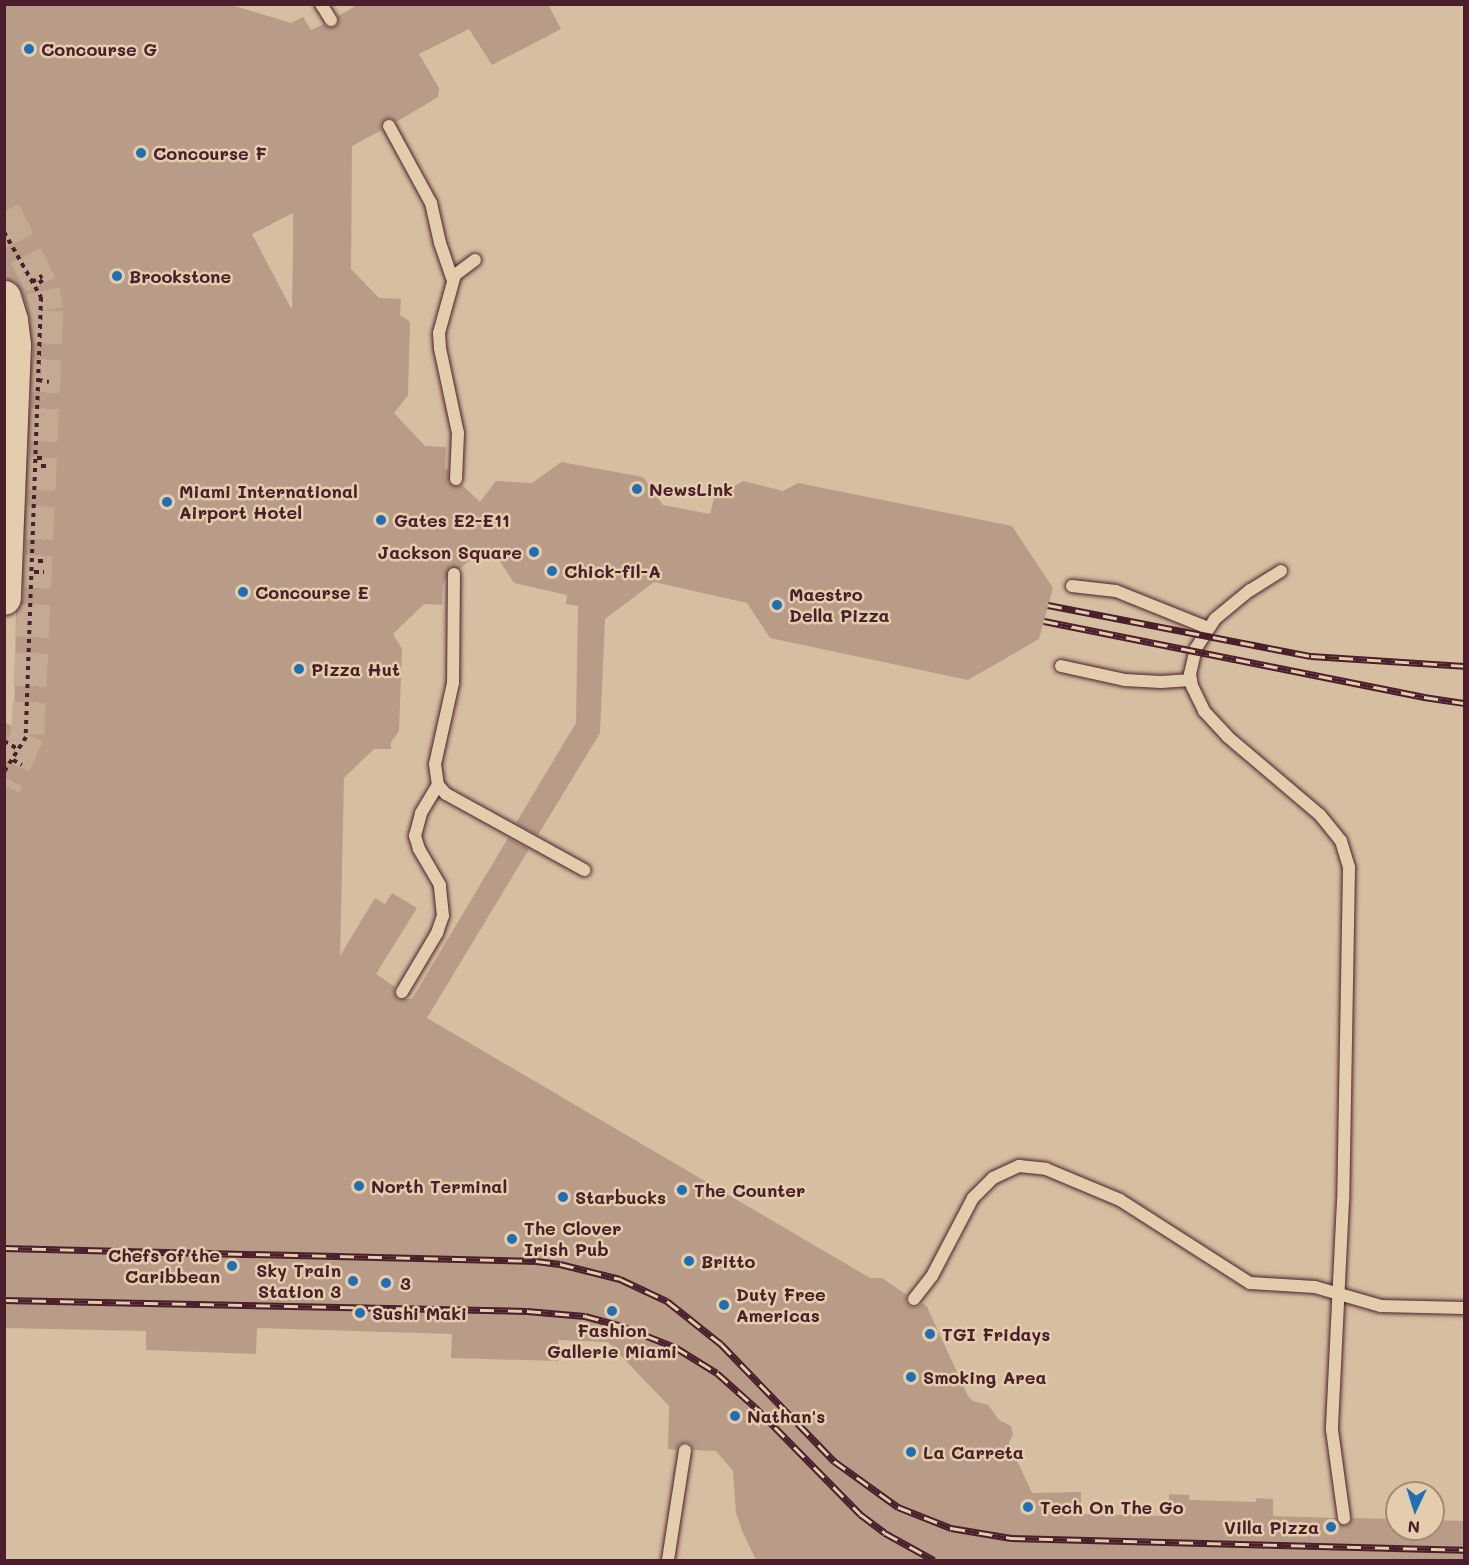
<!DOCTYPE html>
<html>
<head>
<meta charset="utf-8">
<style>
	body { margin:0 }
	#map { position:relative; width:1469px; height:1565px; overflow:hidden; background:#e3cdac; font-family:Mali,sans-serif }
	div>[style] { position:absolute }
	[style*='--x'] { left:calc(var(--x)*1px); top:calc(var(--y)*1px); width:calc(var(--w)*1px); rotate:calc(var(--a)*1deg) }
	.built>* { inset:0; background:#d6bea1 }
	.building>* { inset:0; background:#b89c88 }
	.secondary-tunnel>* { height:33px; margin-top:-16.5px; transform-origin:0; background:repeating-linear-gradient(90deg,#c4aa92 0 33px,transparent 0 49px) }
	.path>* { height:4px; margin-top:-2px; transform-origin:0; background:repeating-linear-gradient(90deg,#4a1f2b 0 4.5px,transparent 0 9px) }
	.roads { filter:drop-shadow(0 0 2px #4a1f2b) drop-shadow(0 0 2px #4a1f2b) }
	.lane>* { height:12px; margin:-6px; padding:0 6px; transform-origin:6px; border-radius:6px; background:#e3cdac }
	.primary>* { height:33px; margin:-16.5px; padding:0 16.5px; transform-origin:16.5px; border-radius:16.5px; background:#e3cdac }
	.rail>* { height:7px; margin-top:-3.5px; transform-origin:0; background:repeating-linear-gradient(90deg,#e3cdac 0 14px,#4a1f2b 0 28px); box-sizing:border-box; border-block:2px solid #4a1f2b }
	.path-bridge>* { height:4px; margin-top:-2px; transform-origin:0; background:repeating-linear-gradient(90deg,#4a1f2b 0 4.5px,transparent 0 9px) }
	.dots>* { width:16px; height:16px; translate:-50% -50%; box-sizing:border-box; border:3px solid #e3cdac; border-radius:50% }
	span { translate:-50% -50%; white-space:nowrap; text-align:center; line-height:1.15; -webkit-text-stroke:5px #e3cdac; paint-order:stroke }
	.poi-label { font-size:18px; color:#4a1f2b; font-weight:700 }
	.left { translate:0 -50%; text-align:left }
	.right { translate:-100% -50%; text-align:right }
	.frame { position:absolute; inset:0; border:6px solid #4a1f2b; pointer-events:none }
	.north { position:absolute; left:1385px; top:1481px; width:60px; height:60px; box-sizing:border-box; background:#e3cdac; border:2px solid #a68778; border-radius:50%; rotate:184deg; font-size:16px; font-weight:700; line-height:24px; text-align:center; color:#4a1f2b }
	.north::after { content:''; display:block; margin:auto; width:21px; height:27px; background:#1f6fb2; clip-path:polygon(50% 0,100% 100%,50% 72%,0 100%) }
</style>
</head>
<body>
<div id="map">
	<div class="built">
		<i style="clip-path:polygon(evenodd,5px 5px,1464px 5px,1464px 1560px,5px 1560px,5px 5px,1397px 1493px,1433px 1493px,1433px 1529px,1397px 1529px,1397px 1493px)"></i>
	</div>
	<div class="building">
		<i style="clip-path:polygon(evenodd,4px 4px,228px 4px,291px 23px,303px 17px,311px 30px,324px 24px,328px 27px,335px 27px,338px 23px,338px 16px,359px 4px,548px 4px,561px 29px,492px 65px,469px 29px,419px 54px,439px 88px,438px 97px,396px 122px,390px 118px,385px 119px,381px 125px,382px 130px,352px 146px,351px 269px,379px 298px,401px 299px,400px 315px,410px 322px,408px 395px,394px 413px,425px 446px,446px 447px,445px 468px,448px 471px,449px 483px,455px 487px,462px 485px,480px 502px,496px 481px,532px 483px,561px 462px,643px 477px,663px 505px,710px 514px,714px 498px,743px 481px,783px 491px,798px 483px,1012px 526px,1053px 588px,1039px 639px,968px 680px,770px 638px,747px 603px,654px 582px,605px 619px,600px 733px,538px 835px,516px 823px,576px 723px,578px 606px,566px 604px,567px 595px,514px 583px,499px 560px,472px 558px,460px 569px,450px 567px,443px 585px,442px 605px,424px 604px,393px 634px,402px 649px,399px 731px,391px 742px,391px 749px,374px 749px,344px 778px,340px 956px,375px 898px,385px 904px,392px 893px,417px 908px,376px 974px,395px 987px,394px 992px,397px 999px,412px 999px,508px 838px,529px 849px,427px 1018px,870px 1278px,882px 1278px,907px 1295px,906px 1302px,909px 1306px,917px 1307px,923px 1303px,927px 1307px,968px 1396px,973px 1401px,988px 1405px,999px 1420px,1011px 1426px,1013px 1434px,1009px 1443px,1032px 1493px,1081px 1492px,1081px 1514px,1168px 1516px,1169px 1494px,1190px 1495px,1189px 1500px,1256px 1502px,1256px 1498px,1273px 1499px,1273px 1516px,1336px 1518px,1338px 1523px,1345px 1526px,1349px 1524px,1352px 1518px,1397px 1519px,1397px 1529px,1433px 1529px,1433px 1520px,1464px 1521px,1464px 1560px,756px 1560px,743px 1533px,736px 1513px,733px 1471px,716px 1451px,693px 1450px,691px 1444px,686px 1442px,679px 1444px,677px 1450px,668px 1449px,669px 1406px,608px 1342px,558px 1340px,558px 1361px,451px 1358px,452px 1334px,257px 1328px,256px 1354px,146px 1350px,146px 1331px,4px 1328px,4px 722px,14px 727px,16px 611px,23px 599px,33px 346px,30px 318px,22px 292px,16px 283px,5px 279px,4px 4px,293px 213px,293px 247px,292px 310px,252px 234px,293px 213px)"></i>
	</div>
	<div class="secondary-tunnel">
		<i style="--x:4;--y:211;--w:88;--a:63.7"></i>
		<i style="--x:43;--y:290;--w:20;--a:79"></i>
		<i style="--x:47;--y:310;--w:424;--a:92.6"></i>
		<i style="--x:28;--y:734;--w:56;--a:115.2"></i>
	</div>
	<div class="path">
		<i style="--x:32;--y:282;--w:12;--a:-31"></i>
		<i style="--x:39;--y:283;--w:6;--a:-39"></i>
		<i style="--x:38;--y:380;--w:11;--a:10"></i>
		<i style="--x:37;--y:458;--w:9;--a:0"></i>
		<i style="--x:41;--y:466;--w:5;--a:0"></i>
		<i style="--x:38;--y:561;--w:6;--a:0"></i>
		<i style="--x:34;--y:572;--w:10;--a:0"></i>
		<i style="--x:4;--y:741;--w:16;--a:30"></i>
		<i style="--x:13;--y:760;--w:10;--a:29"></i>
	</div>
	<div class="roads">
		<div class="lane">
			<i style="--x:321;--y:4;--w:19;--a:58"></i>
			<i style="--x:389;--y:126;--w:88;--a:61.4"></i>
			<i style="--x:431;--y:203;--w:41;--a:77.3"></i>
			<i style="--x:440;--y:243;--w:39;--a:71"></i>
			<i style="--x:456;--y:479;--w:46;--a:-87.5"></i>
			<i style="--x:458;--y:433;--w:87;--a:-102"></i>
			<i style="--x:440;--y:348;--w:15;--a:-94"></i>
			<i style="--x:439;--y:333;--w:60;--a:-74.6"></i>
			<i style="--x:455;--y:275;--w:25;--a:-37"></i>
			<i style="--x:1281;--y:571;--w:36;--a:148"></i>
			<i style="--x:1250;--y:590;--w:45;--a:140.4"></i>
			<i style="--x:1215;--y:619;--w:35;--a:123"></i>
			<i style="--x:1196;--y:648;--w:27;--a:103"></i>
			<i style="--x:1190;--y:674;--w:12;--a:81"></i>
			<i style="--x:1192;--y:686;--w:28;--a:64"></i>
			<i style="--x:1204;--y:711;--w:35;--a:47"></i>
			<i style="--x:1228;--y:737;--w:121;--a:40.3"></i>
			<i style="--x:1320;--y:815;--w:33;--a:51"></i>
			<i style="--x:1341;--y:841;--w:28;--a:73"></i>
			<i style="--x:1349;--y:868;--w:333;--a:91"></i>
			<i style="--x:1343;--y:1201;--w:229;--a:92.8"></i>
			<i style="--x:1332;--y:1430;--w:89;--a:82.2"></i>
			<i style="--x:454;--y:574;--w:109;--a:90.5"></i>
			<i style="--x:453;--y:683;--w:83;--a:102.5"></i>
			<i style="--x:435;--y:764;--w:21;--a:82"></i>
			<i style="--x:438;--y:785;--w:12;--a:48"></i>
			<i style="--x:446;--y:794;--w:158;--a:28.8"></i>
			<i style="--x:1072;--y:586;--w:44;--a:6.5"></i>
			<i style="--x:1116;--y:591;--w:99;--a:21.9"></i>
			<i style="--x:1061;--y:666;--w:66;--a:12.3"></i>
			<i style="--x:1125;--y:680;--w:36;--a:3"></i>
			<i style="--x:1161;--y:682;--w:30;--a:-4"></i>
			<i style="--x:402;--y:992;--w:69;--a:-59.3"></i>
			<i style="--x:437;--y:933;--w:18;--a:-71"></i>
			<i style="--x:443;--y:916;--w:31;--a:-96"></i>
			<i style="--x:440;--y:885;--w:42;--a:-120.3"></i>
			<i style="--x:419;--y:849;--w:14;--a:-107"></i>
			<i style="--x:415;--y:836;--w:24;--a:-75"></i>
			<i style="--x:421;--y:813;--w:33;--a:-59"></i>
			<i style="--x:914;--y:1299;--w:29;--a:-52"></i>
			<i style="--x:932;--y:1276;--w:88;--a:-62.3"></i>
			<i style="--x:973;--y:1198;--w:28;--a:-45"></i>
			<i style="--x:993;--y:1178;--w:29;--a:-25"></i>
			<i style="--x:1019;--y:1166;--w:27;--a:6"></i>
			<i style="--x:1046;--y:1169;--w:80;--a:22.7"></i>
			<i style="--x:1120;--y:1200;--w:154;--a:32.6"></i>
			<i style="--x:1250;--y:1283;--w:65;--a:3.5"></i>
			<i style="--x:1315;--y:1287;--w:69;--a:16.1"></i>
			<i style="--x:1381;--y:1306;--w:83;--a:1.4"></i>
			<i style="--x:668;--y:1560;--w:111;--a:-81.2"></i>
		</div>
		<div class="primary">
			<i style="--x:4;--y:297;--w:24;--a:73"></i>
			<i style="--x:11;--y:320;--w:25;--a:83"></i>
			<i style="--x:14;--y:345;--w:253;--a:92.3"></i>
		</div>
	</div>
	<div class="rail">
		<i style="--x:1048;--y:605;--w:268;--a:11"></i>
		<i style="--x:1311;--y:656;--w:153;--a:3.7"></i>
		<i style="--x:1044;--y:621;--w:388;--a:11.3"></i>
		<i style="--x:1424;--y:697;--w:40;--a:8.5"></i>
		<i style="--x:4;--y:1248;--w:532;--a:1.4"></i>
		<i style="--x:536;--y:1261;--w:24;--a:7"></i>
		<i style="--x:560;--y:1264;--w:62;--a:14"></i>
		<i style="--x:620;--y:1279;--w:52;--a:25.1"></i>
		<i style="--x:667;--y:1301;--w:69;--a:38.5"></i>
		<i style="--x:721;--y:1344;--w:163;--a:46"></i>
		<i style="--x:834;--y:1461;--w:79;--a:35.7"></i>
		<i style="--x:898;--y:1507;--w:57;--a:21.6"></i>
		<i style="--x:951;--y:1528;--w:61;--a:9.5"></i>
		<i style="--x:1011;--y:1538;--w:453;--a:1.5"></i>
		<i style="--x:4;--y:1300;--w:523;--a:1.2"></i>
		<i style="--x:527;--y:1311;--w:58;--a:4.9"></i>
		<i style="--x:585;--y:1316;--w:35;--a:15"></i>
		<i style="--x:619;--y:1325;--w:60;--a:21.4"></i>
		<i style="--x:675;--y:1347;--w:49;--a:31.8"></i>
		<i style="--x:717;--y:1373;--w:51;--a:41.8"></i>
		<i style="--x:755;--y:1407;--w:150;--a:45.5"></i>
		<i style="--x:860;--y:1514;--w:31;--a:37"></i>
		<i style="--x:885;--y:1533;--w:56;--a:28.9"></i>
	</div>
	<div class="path-bridge">
		<i style="--x:4;--y:232;--w:75;--a:60.4"></i>
		<i style="--x:41;--y:297;--w:440;--a:92"></i>
		<i style="--x:26;--y:737;--w:41;--a:122.2"></i>
	</div>
	<div class="dots">
		<i style="left:29px;top:49px;background:#1f6fb2"></i>
		<i style="left:141px;top:153px;background:#1f6fb2"></i>
		<i style="left:117px;top:276px;background:#1f6fb2"></i>
		<i style="left:637px;top:489px;background:#1f6fb2"></i>
		<i style="left:167px;top:502px;background:#1f6fb2"></i>
		<i style="left:381px;top:520px;background:#1f6fb2"></i>
		<i style="left:534px;top:552px;background:#1f6fb2"></i>
		<i style="left:552px;top:571px;background:#1f6fb2"></i>
		<i style="left:243px;top:592px;background:#1f6fb2"></i>
		<i style="left:777px;top:605px;background:#1f6fb2"></i>
		<i style="left:299px;top:669px;background:#1f6fb2"></i>
		<i style="left:359px;top:1186px;background:#1f6fb2"></i>
		<i style="left:682px;top:1190px;background:#1f6fb2"></i>
		<i style="left:563px;top:1197px;background:#1f6fb2"></i>
		<i style="left:512px;top:1239px;background:#1f6fb2"></i>
		<i style="left:689px;top:1261px;background:#1f6fb2"></i>
		<i style="left:232px;top:1266px;background:#1f6fb2"></i>
		<i style="left:353px;top:1281px;background:#1f6fb2"></i>
		<i style="left:386px;top:1283px;background:#1f6fb2"></i>
		<i style="left:724px;top:1305px;background:#1f6fb2"></i>
		<i style="left:612px;top:1311px;background:#1f6fb2"></i>
		<i style="left:360px;top:1313px;background:#1f6fb2"></i>
		<i style="left:930px;top:1334px;background:#1f6fb2"></i>
		<i style="left:911px;top:1377px;background:#1f6fb2"></i>
		<i style="left:735px;top:1416px;background:#1f6fb2"></i>
		<i style="left:911px;top:1452px;background:#1f6fb2"></i>
		<i style="left:1028px;top:1507px;background:#1f6fb2"></i>
		<i style="left:1331px;top:1527px;background:#1f6fb2"></i>
	</div>
	<div class="poi-label">
		<span class="left" style="left:41px;top:49px">Concourse G</span>
		<span class="left" style="left:153px;top:153px">Concourse F</span>
		<span class="left" style="left:129px;top:276px">Brookstone</span>
		<span class="left" style="left:649px;top:489px">NewsLink</span>
		<span class="left" style="left:179px;top:502px">Miami International<br>Airport Hotel</span>
		<span class="left" style="left:394px;top:520px">Gates E2-E11</span>
		<span class="right" style="left:522px;top:552px">Jackson Square</span>
		<span class="left" style="left:564px;top:571px">Chick-fil-A</span>
		<span class="left" style="left:255px;top:592px">Concourse E</span>
		<span class="left" style="left:789px;top:605px">Maestro<br>Della Pizza</span>
		<span class="left" style="left:311px;top:669px">Pizza Hut</span>
		<span class="left" style="left:371px;top:1186px">North Terminal</span>
		<span class="left" style="left:694px;top:1190px">The Counter</span>
		<span class="left" style="left:575px;top:1197px">Starbucks</span>
		<span class="left" style="left:524px;top:1239px">The Clover<br>Irish Pub</span>
		<span class="right" style="left:220px;top:1266px">Chefs of the<br>Caribbean</span>
		<span class="left" style="left:701px;top:1261px">Britto</span>
		<span class="right" style="left:341px;top:1281px">Sky Train<br>Station 3</span>
		<span class="left" style="left:400px;top:1283px">3</span>
		<span class="left" style="left:736px;top:1305px">Duty Free<br>Americas</span>
		<span class="left" style="left:372px;top:1313px">Sushi Maki</span>
		<span style="left:612px;top:1341px">Fashion<br>Gallerie Miami</span>
		<span class="left" style="left:942px;top:1334px">TGI Fridays</span>
		<span class="left" style="left:923px;top:1377px">Smoking Area</span>
		<span class="left" style="left:747px;top:1416px">Nathan's</span>
		<span class="left" style="left:923px;top:1452px">La Carreta</span>
		<span class="left" style="left:1040px;top:1507px">Tech On The Go</span>
		<span class="right" style="left:1319px;top:1527px">Villa Pizza</span>
	</div>
	<div class="frame"></div>
	<div class="north">N</div>
</div>
</body>
</html>
